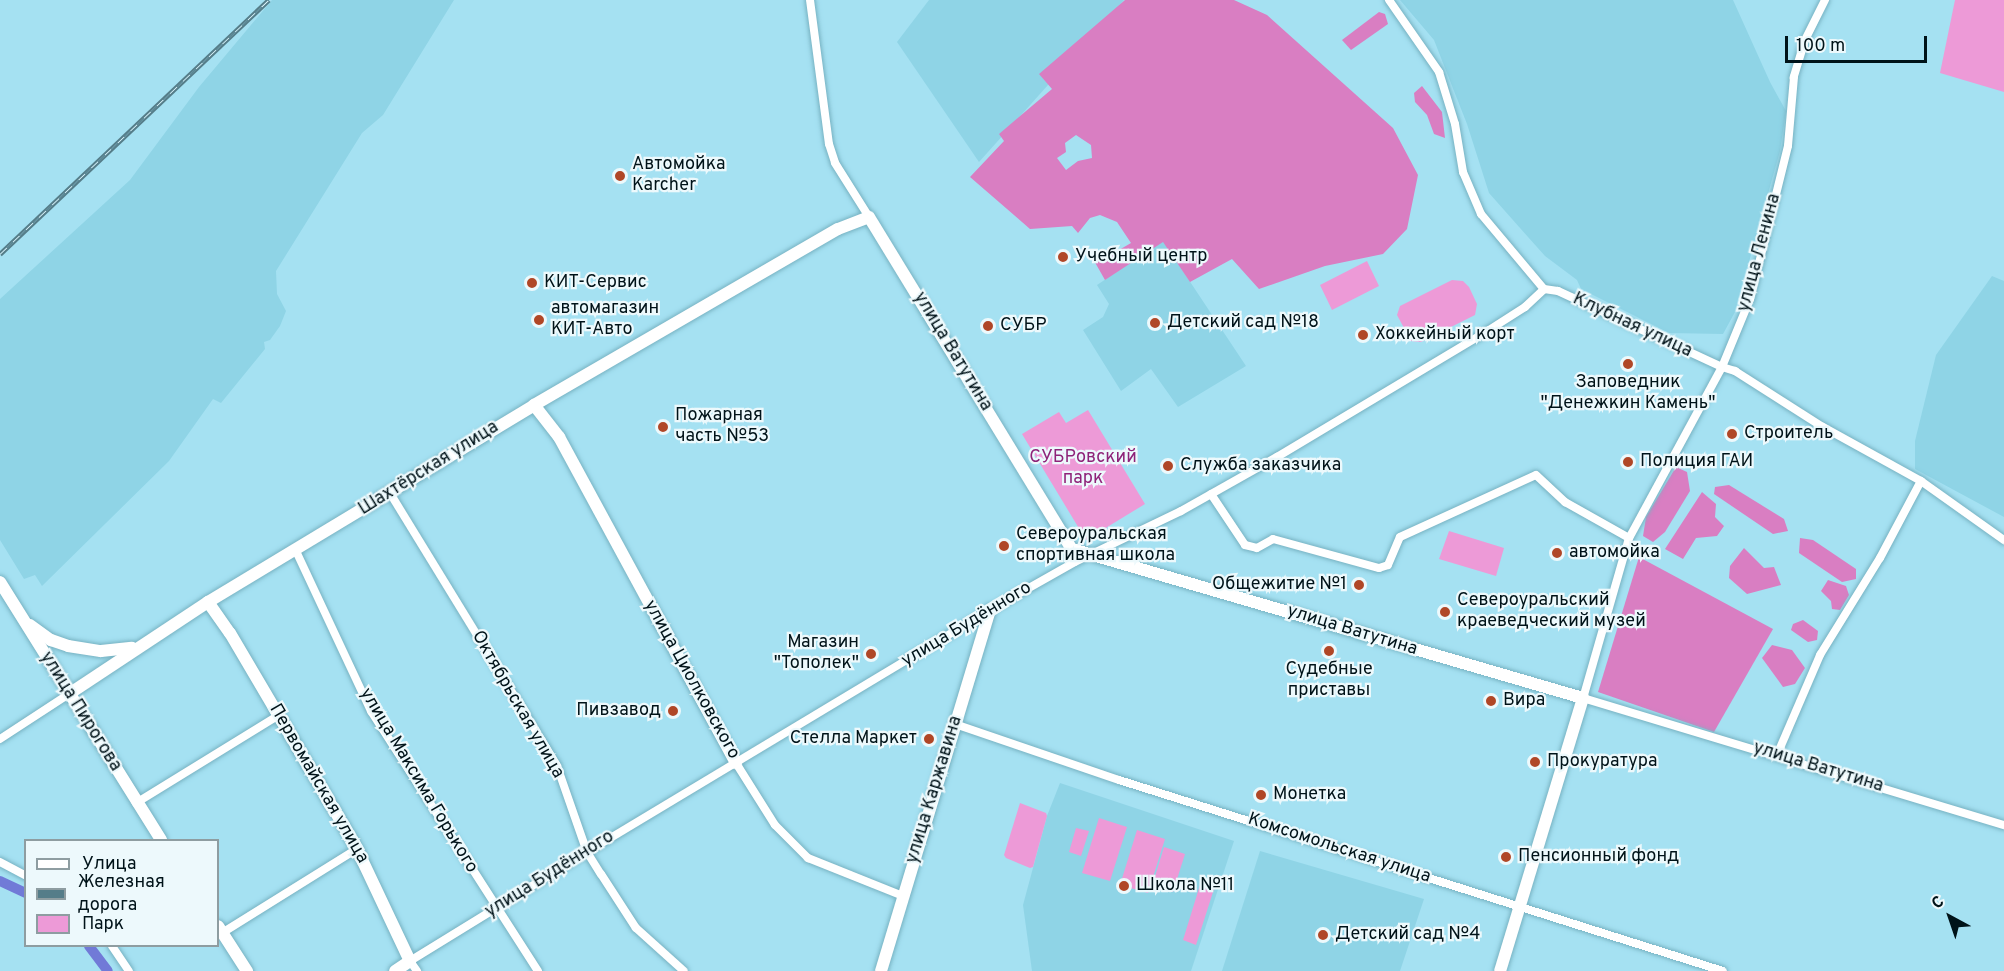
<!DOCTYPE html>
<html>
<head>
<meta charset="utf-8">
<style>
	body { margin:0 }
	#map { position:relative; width:2004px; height:971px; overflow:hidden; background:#a5e1f2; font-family:Overpass,sans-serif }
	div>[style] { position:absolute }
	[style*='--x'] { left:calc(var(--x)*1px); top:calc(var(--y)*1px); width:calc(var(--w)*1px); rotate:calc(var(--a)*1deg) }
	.built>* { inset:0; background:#8fd4e6 }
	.green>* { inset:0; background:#ed9ad7 }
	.forest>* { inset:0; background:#d97ec2 }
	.canal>* { height:10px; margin:-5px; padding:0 5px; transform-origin:5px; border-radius:5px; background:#717ad7 }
	.roads { filter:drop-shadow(0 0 2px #77b2c2) drop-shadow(0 0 2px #77b2c2) }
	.street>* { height:8px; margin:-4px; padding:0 4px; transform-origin:4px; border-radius:4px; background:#fff }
	.secondary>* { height:12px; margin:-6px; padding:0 6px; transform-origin:6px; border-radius:6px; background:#fff }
	.rail>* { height:5px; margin-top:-2.5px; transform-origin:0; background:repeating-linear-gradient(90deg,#edf9fc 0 9px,#557d89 0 18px); box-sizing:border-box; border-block:2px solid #557d89 }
	.dots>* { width:16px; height:16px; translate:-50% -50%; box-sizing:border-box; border:3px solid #edf9fc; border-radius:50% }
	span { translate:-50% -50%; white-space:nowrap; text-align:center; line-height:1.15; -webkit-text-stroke:4.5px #edf9fc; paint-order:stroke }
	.poi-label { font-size:18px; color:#001319 }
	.left { translate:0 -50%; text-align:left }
	.right { translate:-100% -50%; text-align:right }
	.street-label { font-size:18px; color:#001319 }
	.park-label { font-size:18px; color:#8e2379 }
	.legend { position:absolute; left:24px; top:839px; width:195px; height:108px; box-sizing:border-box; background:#edf9fc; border:2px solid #8e9da1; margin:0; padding:8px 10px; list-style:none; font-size:18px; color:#001319 }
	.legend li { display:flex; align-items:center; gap:12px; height:30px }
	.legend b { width:30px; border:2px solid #8e9da1 }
	.north { position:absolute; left:1920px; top:887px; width:60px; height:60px; -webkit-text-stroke:4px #edf9fc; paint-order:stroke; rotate:320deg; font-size:16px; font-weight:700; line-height:24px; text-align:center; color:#001319 }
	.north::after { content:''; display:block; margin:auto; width:21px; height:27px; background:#001319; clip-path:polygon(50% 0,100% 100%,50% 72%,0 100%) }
	.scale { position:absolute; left:1785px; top:36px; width:142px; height:27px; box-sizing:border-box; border:3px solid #001319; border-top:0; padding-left:8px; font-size:18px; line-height:21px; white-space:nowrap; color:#001319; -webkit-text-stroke:4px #edf9fc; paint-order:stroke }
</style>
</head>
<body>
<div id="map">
	<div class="built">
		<i style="clip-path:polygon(272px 0,454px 0,383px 115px,362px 133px,276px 271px,277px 294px,286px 311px,280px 326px,270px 340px,264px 342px,265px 349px,221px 403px,213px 399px,169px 461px,42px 586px,35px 575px,24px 579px,0 540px,0 299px,130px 180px,199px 87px)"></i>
		<i style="clip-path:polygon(929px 0,1124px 0,979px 162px,897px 42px)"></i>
		<i style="clip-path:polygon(1400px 0,1733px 0,1770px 82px,1786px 111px,1780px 151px,1735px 312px,1723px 334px,1669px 333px,1581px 289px,1577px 280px,1545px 256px,1489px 193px,1467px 124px,1434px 40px)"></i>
		<i style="clip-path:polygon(1163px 241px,1246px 366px,1178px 407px,1151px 369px,1121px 391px,1083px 330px,1103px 317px,1109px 304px,1097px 285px)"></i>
		<i style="clip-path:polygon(1992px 276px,2004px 281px,2004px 517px,1915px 469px,1915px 441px,1936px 355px)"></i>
		<i style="clip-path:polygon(1060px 783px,1234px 841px,1191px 971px,1032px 971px,1023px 905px,1047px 816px)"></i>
		<i style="clip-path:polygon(1260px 851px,1424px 899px,1400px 971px,1222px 971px)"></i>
	</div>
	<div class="green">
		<i style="clip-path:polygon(1955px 0,2004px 0,2004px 92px,1940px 73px)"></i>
		<i style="clip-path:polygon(1367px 261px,1379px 286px,1332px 310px,1320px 285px)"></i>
		<i style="clip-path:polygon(1452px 280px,1463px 281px,1469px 287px,1477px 304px,1475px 315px,1421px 342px,1411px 341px,1397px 315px,1400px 306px)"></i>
		<i style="clip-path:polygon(1088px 410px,1145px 504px,1086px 540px,1022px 434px,1059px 412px,1066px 423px)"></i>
		<i style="clip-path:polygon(1449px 531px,1504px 548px,1496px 576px,1439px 559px)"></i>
		<i style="clip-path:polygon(1020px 803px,1046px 813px,1047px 816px,1033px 867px,1030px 868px,1006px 858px,1004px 855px)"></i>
		<i style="clip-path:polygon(1099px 818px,1127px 827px,1110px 881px,1082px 873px)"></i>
		<i style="clip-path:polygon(1076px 828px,1089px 831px,1081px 856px,1069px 852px)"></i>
		<i style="clip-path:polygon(1137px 830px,1165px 839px,1148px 893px,1120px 885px)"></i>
		<i style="clip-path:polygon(1164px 847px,1185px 854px,1173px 892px,1152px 886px)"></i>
		<i style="clip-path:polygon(1200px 885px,1214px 889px,1196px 945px,1183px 940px)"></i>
	</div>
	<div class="forest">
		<i style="clip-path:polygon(evenodd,1125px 0,1234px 0,1267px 15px,1393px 128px,1418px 175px,1407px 229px,1383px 254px,1325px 266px,1259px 289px,1232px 259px,1190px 282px,1163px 242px,1105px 280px,1088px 250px,1112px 254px,1131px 243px,1117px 222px,1100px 215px,1090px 218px,1078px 233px,1072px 226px,1030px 229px,970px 177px,1004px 141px,999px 134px,1052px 89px,1039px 74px,1125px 0,1076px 135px,1091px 145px,1092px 158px,1078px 161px,1066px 170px,1057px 158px,1066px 152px,1065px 143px,1076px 135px)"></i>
		<i style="clip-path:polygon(1379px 12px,1385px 14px,1388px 24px,1351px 50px,1342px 40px)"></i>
		<i style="clip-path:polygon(1422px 86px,1442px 112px,1445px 138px,1434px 134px,1427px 115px,1415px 102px,1414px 93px)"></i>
		<i style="clip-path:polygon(1676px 467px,1687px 472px,1690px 491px,1665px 532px,1653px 542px,1643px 536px,1646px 517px)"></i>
		<i style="clip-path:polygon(1729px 485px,1784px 519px,1788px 531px,1773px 534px,1714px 494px,1715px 487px)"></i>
		<i style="clip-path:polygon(1702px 492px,1716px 504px,1715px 517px,1724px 526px,1717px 536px,1696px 538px,1683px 559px,1665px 549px)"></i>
		<i style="clip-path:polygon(1800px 538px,1813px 540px,1856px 569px,1856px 579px,1842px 582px,1799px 553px)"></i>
		<i style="clip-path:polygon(1744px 548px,1764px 568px,1774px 567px,1781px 585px,1747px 594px,1729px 578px,1730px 566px)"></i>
		<i style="clip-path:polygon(1639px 557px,1773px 629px,1714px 732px,1598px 692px)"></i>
		<i style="clip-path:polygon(1828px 580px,1846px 586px,1849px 595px,1840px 610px,1832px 609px,1831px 601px,1821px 591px)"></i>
		<i style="clip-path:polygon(1803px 620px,1818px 631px,1817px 640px,1808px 642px,1791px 630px,1793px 624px)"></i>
		<i style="clip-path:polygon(1772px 645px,1792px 650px,1805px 668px,1795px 684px,1783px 687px,1762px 658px)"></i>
	</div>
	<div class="canal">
		<i style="--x:0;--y:881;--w:29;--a:25"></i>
		<i style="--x:89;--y:946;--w:31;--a:53"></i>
	</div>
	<div class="roads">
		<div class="street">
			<i style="--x:810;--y:0;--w:145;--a:82.5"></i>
			<i style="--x:829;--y:144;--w:20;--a:72"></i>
			<i style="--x:835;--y:163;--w:64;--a:57.8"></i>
			<i style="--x:1389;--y:0;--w:88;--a:55.2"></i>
			<i style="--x:1439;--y:72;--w:54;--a:72.9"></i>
			<i style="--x:1455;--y:124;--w:49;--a:80.5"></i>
			<i style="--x:1463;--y:172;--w:46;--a:66.8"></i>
			<i style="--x:1481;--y:214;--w:98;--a:50"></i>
			<i style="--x:1544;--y:289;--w:14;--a:8"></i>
			<i style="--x:1558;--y:291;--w:181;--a:24.9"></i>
			<i style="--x:1722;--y:367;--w:14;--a:17"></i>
			<i style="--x:1735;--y:371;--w:104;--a:32.5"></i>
			<i style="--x:1823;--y:427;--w:112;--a:28.9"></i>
			<i style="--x:1921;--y:481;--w:102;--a:35.4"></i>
			<i style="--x:1825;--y:0;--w:45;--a:116.6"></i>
			<i style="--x:1805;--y:40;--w:39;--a:107"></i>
			<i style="--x:1794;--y:77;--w:69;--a:95"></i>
			<i style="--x:1788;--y:146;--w:158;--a:103.9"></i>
			<i style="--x:1750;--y:299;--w:74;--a:112.4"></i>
			<i style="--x:1722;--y:367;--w:195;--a:118.5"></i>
			<i style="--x:1629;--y:538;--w:166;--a:106"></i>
			<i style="--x:1583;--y:698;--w:440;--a:16.8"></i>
			<i style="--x:390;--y:493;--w:320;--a:58.5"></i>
			<i style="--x:557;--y:766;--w:91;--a:70.8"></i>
			<i style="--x:587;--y:852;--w:26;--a:58"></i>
			<i style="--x:601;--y:874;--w:64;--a:57.1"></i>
			<i style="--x:636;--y:928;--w:64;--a:41.9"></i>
			<i style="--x:1211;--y:494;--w:61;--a:56.3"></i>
			<i style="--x:1245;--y:545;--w:12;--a:14"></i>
			<i style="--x:1257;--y:548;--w:18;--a:-29"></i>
			<i style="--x:1273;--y:539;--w:110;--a:15.3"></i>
			<i style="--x:1379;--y:568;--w:9;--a:-18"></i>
			<i style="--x:1388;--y:565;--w:30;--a:-67"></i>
			<i style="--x:1400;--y:537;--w:149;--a:-24.5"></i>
			<i style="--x:1536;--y:475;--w:40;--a:43"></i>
			<i style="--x:1565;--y:502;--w:73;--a:29.4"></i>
			<i style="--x:296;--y:551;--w:177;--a:64.9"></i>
			<i style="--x:371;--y:711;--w:309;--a:57.3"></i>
			<i style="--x:955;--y:724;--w:173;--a:18.9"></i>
			<i style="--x:1119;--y:780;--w:633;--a:17.55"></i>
			<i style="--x:0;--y:739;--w:82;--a:-33.1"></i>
			<i style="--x:1777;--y:755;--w:109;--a:-66.7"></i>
			<i style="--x:1820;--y:655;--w:114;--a:-58.3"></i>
			<i style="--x:1880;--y:558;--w:87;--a:-62"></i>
			<i style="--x:736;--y:763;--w:73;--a:57.8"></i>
			<i style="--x:775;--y:825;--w:47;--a:45"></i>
			<i style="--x:808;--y:858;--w:102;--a:21.8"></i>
			<i style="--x:136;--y:803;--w:168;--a:-31.6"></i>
			<i style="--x:0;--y:862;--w:30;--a:28"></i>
			<i style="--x:222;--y:933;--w:159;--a:-31.9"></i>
			<i style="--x:112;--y:946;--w:30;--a:56"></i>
			<i style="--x:417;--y:971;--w:12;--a:-125"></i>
			<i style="--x:410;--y:961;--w:208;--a:-31.6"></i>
			<i style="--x:587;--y:852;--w:470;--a:-31"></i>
			<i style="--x:990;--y:610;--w:98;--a:-29.5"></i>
			<i style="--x:1075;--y:562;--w:118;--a:-25.7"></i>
			<i style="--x:1181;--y:511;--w:110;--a:-29.4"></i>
			<i style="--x:1277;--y:457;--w:247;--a:-30.9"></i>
			<i style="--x:1489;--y:330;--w:43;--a:-32.6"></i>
			<i style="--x:1525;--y:307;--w:26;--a:-43"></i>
		</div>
		<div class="secondary">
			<i style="--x:534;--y:405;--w:41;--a:52"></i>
			<i style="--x:559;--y:437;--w:371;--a:61.5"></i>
			<i style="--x:0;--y:582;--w:304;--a:58"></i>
			<i style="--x:208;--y:602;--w:38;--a:55"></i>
			<i style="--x:230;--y:633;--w:251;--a:59.5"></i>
			<i style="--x:357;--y:849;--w:124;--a:64.7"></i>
			<i style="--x:410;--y:961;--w:18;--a:146"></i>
			<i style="--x:30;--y:625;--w:26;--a:36"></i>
			<i style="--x:51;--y:640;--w:18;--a:19"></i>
			<i style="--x:68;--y:646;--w:33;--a:9"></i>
			<i style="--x:101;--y:651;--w:31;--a:-6"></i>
			<i style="--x:69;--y:694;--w:167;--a:-33.5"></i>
			<i style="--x:208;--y:602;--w:381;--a:-31.1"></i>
			<i style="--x:534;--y:405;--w:351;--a:-30.1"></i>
			<i style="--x:838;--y:229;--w:33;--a:-21"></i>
			<i style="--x:869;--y:217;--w:389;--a:58.6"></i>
			<i style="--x:1072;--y:549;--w:532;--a:16.26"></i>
			<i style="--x:1583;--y:698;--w:285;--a:106.9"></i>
			<i style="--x:218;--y:926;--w:54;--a:57.2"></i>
			<i style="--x:881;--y:971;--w:377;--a:-73.2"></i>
		</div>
	</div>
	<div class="rail">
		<i style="--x:0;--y:254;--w:370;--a:-43.4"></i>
	</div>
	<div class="dots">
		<i style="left:620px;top:176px;background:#b04727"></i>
		<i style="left:1063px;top:257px;background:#b04727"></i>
		<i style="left:532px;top:283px;background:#b04727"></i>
		<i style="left:539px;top:320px;background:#b04727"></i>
		<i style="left:1155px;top:323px;background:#b04727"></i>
		<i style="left:988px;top:326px;background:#b04727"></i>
		<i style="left:1363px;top:335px;background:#b04727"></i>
		<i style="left:1628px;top:364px;background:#b04727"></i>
		<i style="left:663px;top:427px;background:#b04727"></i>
		<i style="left:1732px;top:434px;background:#b04727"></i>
		<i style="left:1628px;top:462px;background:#b04727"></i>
		<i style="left:1168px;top:466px;background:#b04727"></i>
		<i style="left:1004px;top:546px;background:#b04727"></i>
		<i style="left:1557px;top:553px;background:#b04727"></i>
		<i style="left:1359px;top:585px;background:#b04727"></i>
		<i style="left:1445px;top:612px;background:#b04727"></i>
		<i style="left:1329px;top:651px;background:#b04727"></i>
		<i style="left:871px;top:654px;background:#b04727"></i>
		<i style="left:1491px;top:701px;background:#b04727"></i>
		<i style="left:673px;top:711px;background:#b04727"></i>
		<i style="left:929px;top:739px;background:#b04727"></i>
		<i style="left:1535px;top:762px;background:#b04727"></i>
		<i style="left:1261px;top:795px;background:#b04727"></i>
		<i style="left:1506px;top:857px;background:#b04727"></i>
		<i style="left:1124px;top:886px;background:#b04727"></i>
		<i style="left:1323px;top:935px;background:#b04727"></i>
	</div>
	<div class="poi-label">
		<span class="left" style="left:632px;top:176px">Автомойка<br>Karcher</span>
		<span class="left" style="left:1075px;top:257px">Учебный центр</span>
		<span class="left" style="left:544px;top:283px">КИТ-Сервис</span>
		<span class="left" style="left:551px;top:320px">автомагазин<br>КИТ-Авто</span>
		<span class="left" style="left:1167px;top:323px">Детский сад №18</span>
		<span class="left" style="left:1000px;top:326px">СУБР</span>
		<span class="left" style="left:1375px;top:335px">Хоккейный корт</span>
		<span style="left:1628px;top:394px">Заповедник<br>"Денежкин Камень"</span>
		<span class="left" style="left:675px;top:427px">Пожарная<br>часть №53</span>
		<span class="left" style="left:1744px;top:434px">Строитель</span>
		<span class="left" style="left:1640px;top:462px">Полиция ГАИ</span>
		<span class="left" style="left:1180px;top:466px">Служба заказчика</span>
		<span class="left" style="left:1016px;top:546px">Североуральская<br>спортивная школа</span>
		<span class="left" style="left:1569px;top:553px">автомойка</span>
		<span class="right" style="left:1347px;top:585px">Общежитие №1</span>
		<span class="left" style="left:1457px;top:612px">Североуральский<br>краеведческий музей</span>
		<span class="right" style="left:859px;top:654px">Магазин<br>"Тополек"</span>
		<span style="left:1329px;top:681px">Судебные<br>приставы</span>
		<span class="left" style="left:1503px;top:701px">Вира</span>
		<span class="right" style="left:661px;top:711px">Пивзавод</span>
		<span class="right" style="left:917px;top:739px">Стелла Маркет</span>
		<span class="left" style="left:1547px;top:762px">Прокуратура</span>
		<span class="left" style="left:1273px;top:795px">Монетка</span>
		<span class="left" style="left:1518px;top:857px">Пенсионный фонд</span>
		<span class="left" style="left:1136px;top:886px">Школа №11</span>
		<span class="left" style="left:1335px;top:935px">Детский сад №4</span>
	</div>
	<div class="street-label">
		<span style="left:1760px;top:253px;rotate:-75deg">улица Ленина</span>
		<span style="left:1632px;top:326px;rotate:25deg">Клубная улица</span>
		<span style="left:952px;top:352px;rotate:59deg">улица Ватутина</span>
		<span style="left:429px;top:469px;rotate:-32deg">Шахтёрская улица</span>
		<span style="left:967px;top:625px;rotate:-31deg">улица Будённого</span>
		<span style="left:1352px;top:631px;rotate:17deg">улица Ватутина</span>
		<span style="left:691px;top:680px;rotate:61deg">улица Циолковского</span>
		<span style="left:517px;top:705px;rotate:60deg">Октябрьская улица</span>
		<span style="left:80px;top:712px;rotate:58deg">улица Пирогова</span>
		<span style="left:1818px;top:768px;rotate:17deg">улица Ватутина</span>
		<span style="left:418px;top:781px;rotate:59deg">улица Максима Горького</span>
		<span style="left:318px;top:784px;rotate:60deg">Первомайская улица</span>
		<span style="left:935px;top:790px;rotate:-73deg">улица Каржавина</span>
		<span style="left:1339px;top:849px;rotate:18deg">Комсомольская улица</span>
		<span style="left:550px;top:875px;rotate:-32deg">улица Будённого</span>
	</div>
	<div class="park-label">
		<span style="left:1083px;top:469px">СУБРовский<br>парк</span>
	</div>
	<ul class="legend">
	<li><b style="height:8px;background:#fff"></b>Улица</li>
	<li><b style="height:8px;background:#557d89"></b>Железная дорога</li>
	<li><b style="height:16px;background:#ed9ad7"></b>Парк</li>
	</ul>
	<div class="north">С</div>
	<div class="scale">100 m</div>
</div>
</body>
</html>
